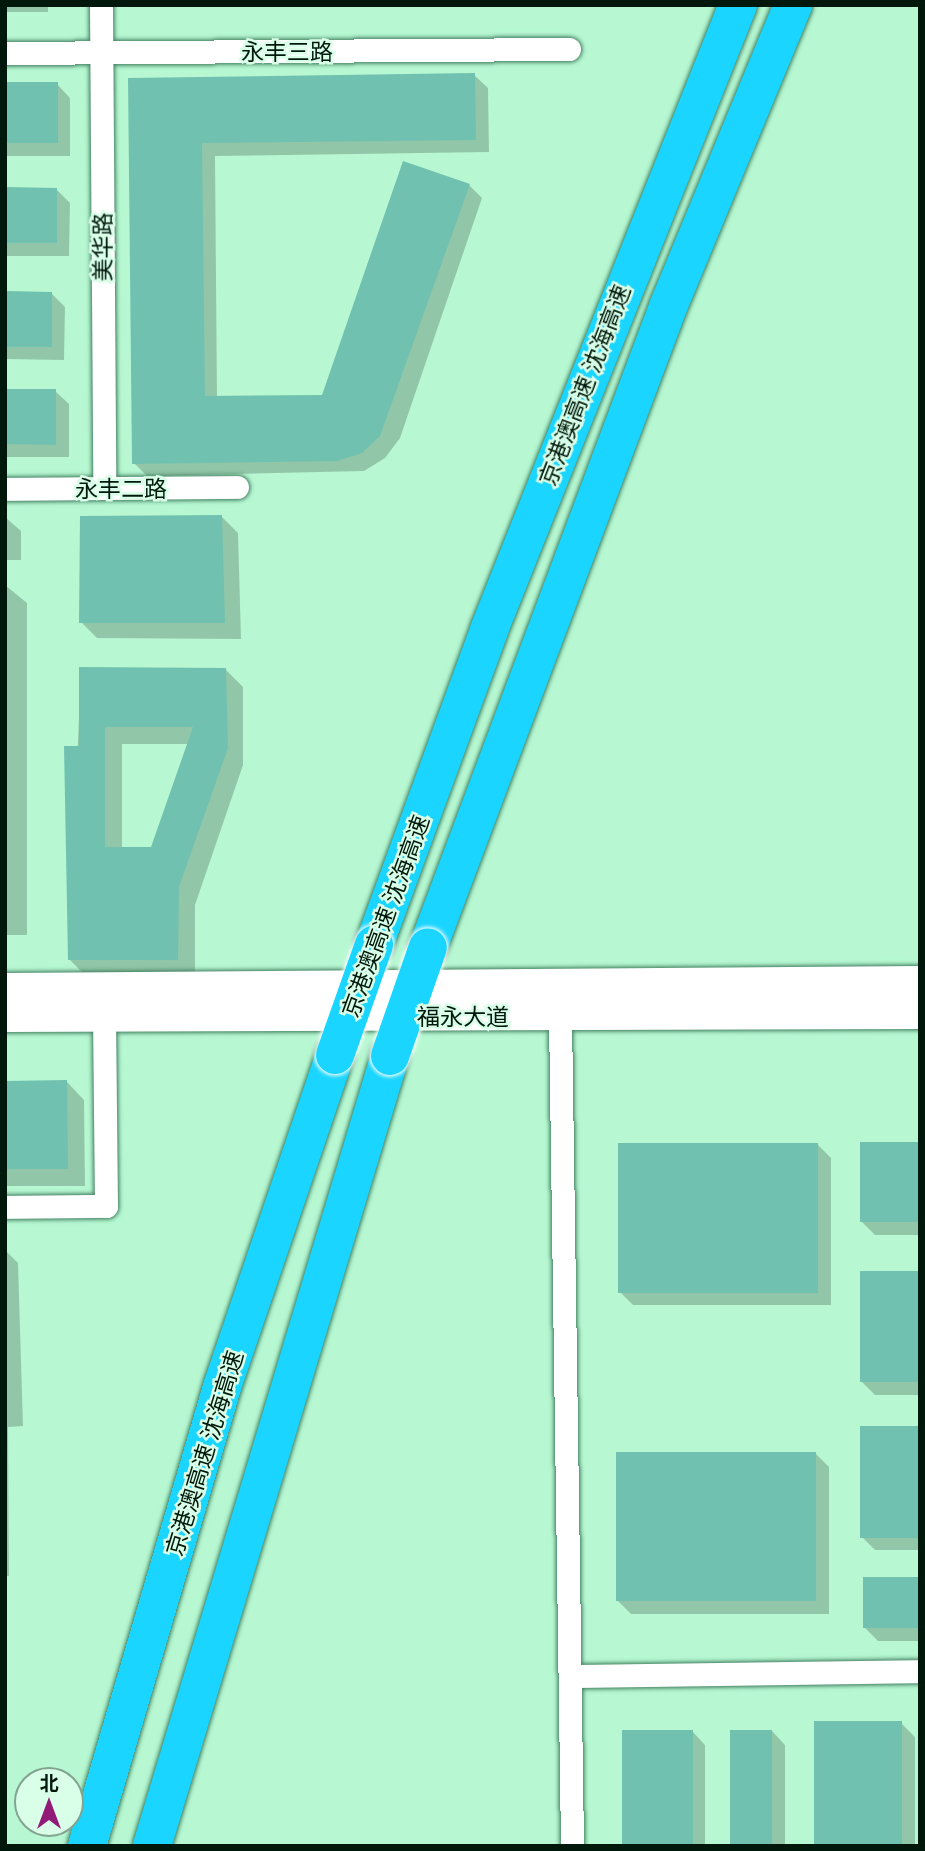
<!DOCTYPE html>
<html>
<head>
<meta charset="utf-8">
<style>
	body { margin:0 }
	#map { position:relative; width:925px; height:1851px; overflow:hidden; background:#b7f8d3; font-family:"Noto Serif","Noto Sans SC",serif }
	div>[style] { position:absolute }
	[style*='--x'] { left:calc(var(--x)*1px); top:calc(var(--y)*1px); width:calc(var(--w)*1px); rotate:calc(var(--a)*1deg) }
	.shadow>* { inset:0; background:#0003 }
	.building>* { inset:0; background:#71c1b0 }
	.roads { filter:drop-shadow(0 0 2px #448262) drop-shadow(0 0 2px #448262) }
	.minor>* { height:23px; margin:-11.5px; padding:0 11.5px; transform-origin:11.5px; border-radius:11.5px; background:#fff }
	.secondary>* { height:33px; margin:-16.5px; padding:0 16.5px; transform-origin:16.5px; border-radius:16.5px; background:#fff }
	.motorway>* { height:38px; margin:-19px; padding:0 19px; transform-origin:19px; border-radius:19px; background:#1ad5ff }
	.bridges { filter:drop-shadow(0 0 2px #fff) drop-shadow(0 0 2px #fff) }
	.motorway-bridge>* { height:38px; margin:-19px; padding:0 19px; transform-origin:19px; border-radius:19px; background:#1ad5ff }
	span { translate:-50% -50%; white-space:nowrap; text-align:center; line-height:1.15; -webkit-text-stroke:5px #d9ffe8; paint-order:stroke }
	.street-label { font-size:23px; color:#00180c }
	.frame { position:absolute; inset:0; border:7px solid #00180c; pointer-events:none }
	.north { position:absolute; left:14px; top:1767px; width:70px; height:70px; box-sizing:border-box; background:#d9ffe8; border:2px solid #82a390; border-radius:50%; rotate:0deg; font-size:19px; font-weight:700; line-height:28px; text-align:center; color:#00180c }
	.north::after { content:''; display:block; margin:auto; width:24px; height:32px; background:#931b78; clip-path:polygon(50% 0,100% 100%,50% 72%,0 100%) }
</style>
</head>
<body>
<div id="map">
	<div class="shadow">
		<i style="clip-path:polygon(5px 5px,48px 5px,48px 12px,5px 12px)"></i>
		<i style="clip-path:polygon(474px 75px,488px 88px,489px 152px,215px 156px,217px 398px,323px 397px,469px 185px,482px 198px,400px 438px,385px 458px,364px 471px,147px 476px,134px 463px,129px 80px)"></i>
		<i style="clip-path:polygon(5px 84px,57px 84px,70px 98px,70px 156px,5px 156px)"></i>
		<i style="clip-path:polygon(5px 189px,56px 189px,70px 203px,69px 256px,5px 256px)"></i>
		<i style="clip-path:polygon(5px 293px,51px 293px,65px 307px,64px 360px,5px 359px)"></i>
		<i style="clip-path:polygon(5px 390px,55px 391px,69px 404px,69px 457px,5px 457px)"></i>
		<i style="clip-path:polygon(221px 516px,238px 533px,241px 639px,97px 638px,81px 622px)"></i>
		<i style="clip-path:polygon(5px 517px,21px 531px,21px 560px,5px 560px)"></i>
		<i style="clip-path:polygon(5px 585px,27px 603px,27px 935px,5px 935px)"></i>
		<i style="clip-path:polygon(evenodd,81px 669px,225px 669px,243px 687px,243px 765px,195px 905px,195px 977px,87px 977px,69px 959px,81px 669px,122px 744px,189px 744px,152px 849px,122px 849px,122px 744px)"></i>
		<i style="clip-path:polygon(5px 1082px,67px 1082px,84px 1100px,85px 1186px,5px 1186px)"></i>
		<i style="clip-path:polygon(920px 1144px,920px 1235px,875px 1235px,862px 1222px)"></i>
		<i style="clip-path:polygon(818px 1145px,831px 1158px,831px 1305px,633px 1305px,620px 1292px)"></i>
		<i style="clip-path:polygon(5px 1250px,18px 1263px,23px 1426px,8px 1427px,9px 1576px,5px 1576px)"></i>
		<i style="clip-path:polygon(920px 1273px,920px 1395px,875px 1395px,862px 1382px)"></i>
		<i style="clip-path:polygon(920px 1428px,920px 1550px,875px 1550px,862px 1537px)"></i>
		<i style="clip-path:polygon(815px 1453px,829px 1467px,829px 1614px,631px 1614px,617px 1600px)"></i>
		<i style="clip-path:polygon(920px 1579px,920px 1641px,878px 1641px,865px 1628px)"></i>
		<i style="clip-path:polygon(901px 1723px,915px 1737px,915px 1846px,816px 1846px)"></i>
		<i style="clip-path:polygon(692px 1731px,705px 1745px,705px 1846px,624px 1846px)"></i>
		<i style="clip-path:polygon(772px 1731px,785px 1745px,785px 1846px,732px 1846px)"></i>
	</div>
	<div class="building">
		<i style="clip-path:polygon(475px 73px,476px 140px,202px 143px,205px 396px,322px 395px,403px 161px,470px 184px,380px 436px,362px 453px,337px 461px,132px 464px,128px 78px)"></i>
		<i style="clip-path:polygon(5px 82px,58px 82px,58px 143px,5px 143px)"></i>
		<i style="clip-path:polygon(5px 187px,57px 188px,57px 243px,5px 243px)"></i>
		<i style="clip-path:polygon(5px 291px,52px 292px,52px 347px,5px 347px)"></i>
		<i style="clip-path:polygon(5px 389px,56px 389px,56px 445px,5px 444px)"></i>
		<i style="clip-path:polygon(222px 515px,225px 623px,79px 623px,80px 516px)"></i>
		<i style="clip-path:polygon(evenodd,79px 667px,226px 668px,228px 748px,179px 887px,178px 960px,68px 960px,64px 746px,79px 746px,79px 667px,105px 727px,193px 727px,151px 847px,105px 847px,105px 727px)"></i>
		<i style="clip-path:polygon(67px 1080px,68px 1169px,5px 1169px,5px 1081px)"></i>
		<i style="clip-path:polygon(860px 1142px,920px 1142px,920px 1222px,860px 1222px)"></i>
		<i style="clip-path:polygon(618px 1143px,818px 1143px,818px 1293px,618px 1293px)"></i>
		<i style="clip-path:polygon(860px 1271px,920px 1271px,920px 1382px,860px 1382px)"></i>
		<i style="clip-path:polygon(860px 1426px,920px 1426px,920px 1538px,860px 1538px)"></i>
		<i style="clip-path:polygon(616px 1452px,816px 1452px,816px 1601px,616px 1601px)"></i>
		<i style="clip-path:polygon(863px 1577px,920px 1577px,920px 1628px,863px 1628px)"></i>
		<i style="clip-path:polygon(814px 1721px,902px 1721px,902px 1846px,814px 1846px)"></i>
		<i style="clip-path:polygon(622px 1730px,693px 1730px,693px 1846px,622px 1846px)"></i>
		<i style="clip-path:polygon(730px 1730px,772px 1730px,772px 1846px,730px 1846px)"></i>
	</div>
	<div class="roads">
		<div class="minor">
			<i style="--x:101;--y:5;--w:483;--a:89.6"></i>
			<i style="--x:5;--y:53;--w:564;--a:-0.41"></i>
			<i style="--x:5;--y:489;--w:232;--a:-0.5"></i>
			<i style="--x:560;--y:1016;--w:830;--a:89.17"></i>
			<i style="--x:5;--y:1207;--w:101;--a:-0.6"></i>
			<i style="--x:106;--y:1206;--w:192;--a:-90.6"></i>
			<i style="--x:570;--y:1676;--w:350;--a:-0.8"></i>
		</div>
		<div class="secondary">
			<i style="--x:5;--y:989;--w:915;--a:-0.44"></i>
			<i style="--x:5;--y:1015;--w:915;--a:-0.19"></i>
		</div>
		<div class="motorway">
			<i style="--x:374;--y:945;--w:335;--a:-69.9"></i>
			<i style="--x:489;--y:630;--w:673;--a:-68.28"></i>
			<i style="--x:428;--y:947;--w:684;--a:-69.44"></i>
			<i style="--x:668;--y:307;--w:327;--a:-67.5"></i>
			<i style="--x:87;--y:1846;--w:478;--a:-73.6"></i>
			<i style="--x:222;--y:1387;--w:351;--a:-71.2"></i>
			<i style="--x:152;--y:1846;--w:825;--a:-73.23"></i>
		</div>
	</div>
	<div class="bridges">
		<div class="motorway-bridge">
			<i style="--x:335;--y:1055;--w:117;--a:-70.5"></i>
			<i style="--x:390;--y:1056;--w:115;--a:-70.8"></i>
		</div>
	</div>
	<div class="street-label">
		<span style="left:287px;top:51px">永丰三路</span>
		<span style="left:102px;top:247px;rotate:-90deg">美华路</span>
		<span style="left:584px;top:385px;rotate:-69deg">京港澳高速 沈海高速</span>
		<span style="left:121px;top:488px">永丰二路</span>
		<span style="left:385px;top:916px;rotate:-70deg">京港澳高速 沈海高速</span>
		<span style="left:463px;top:1016px">福永大道</span>
		<span style="left:204px;top:1453px;rotate:-73deg">京港澳高速 沈海高速</span>
	</div>
	<div class="frame"></div>
	<div class="north">北</div>
</div>
</body>
</html>
